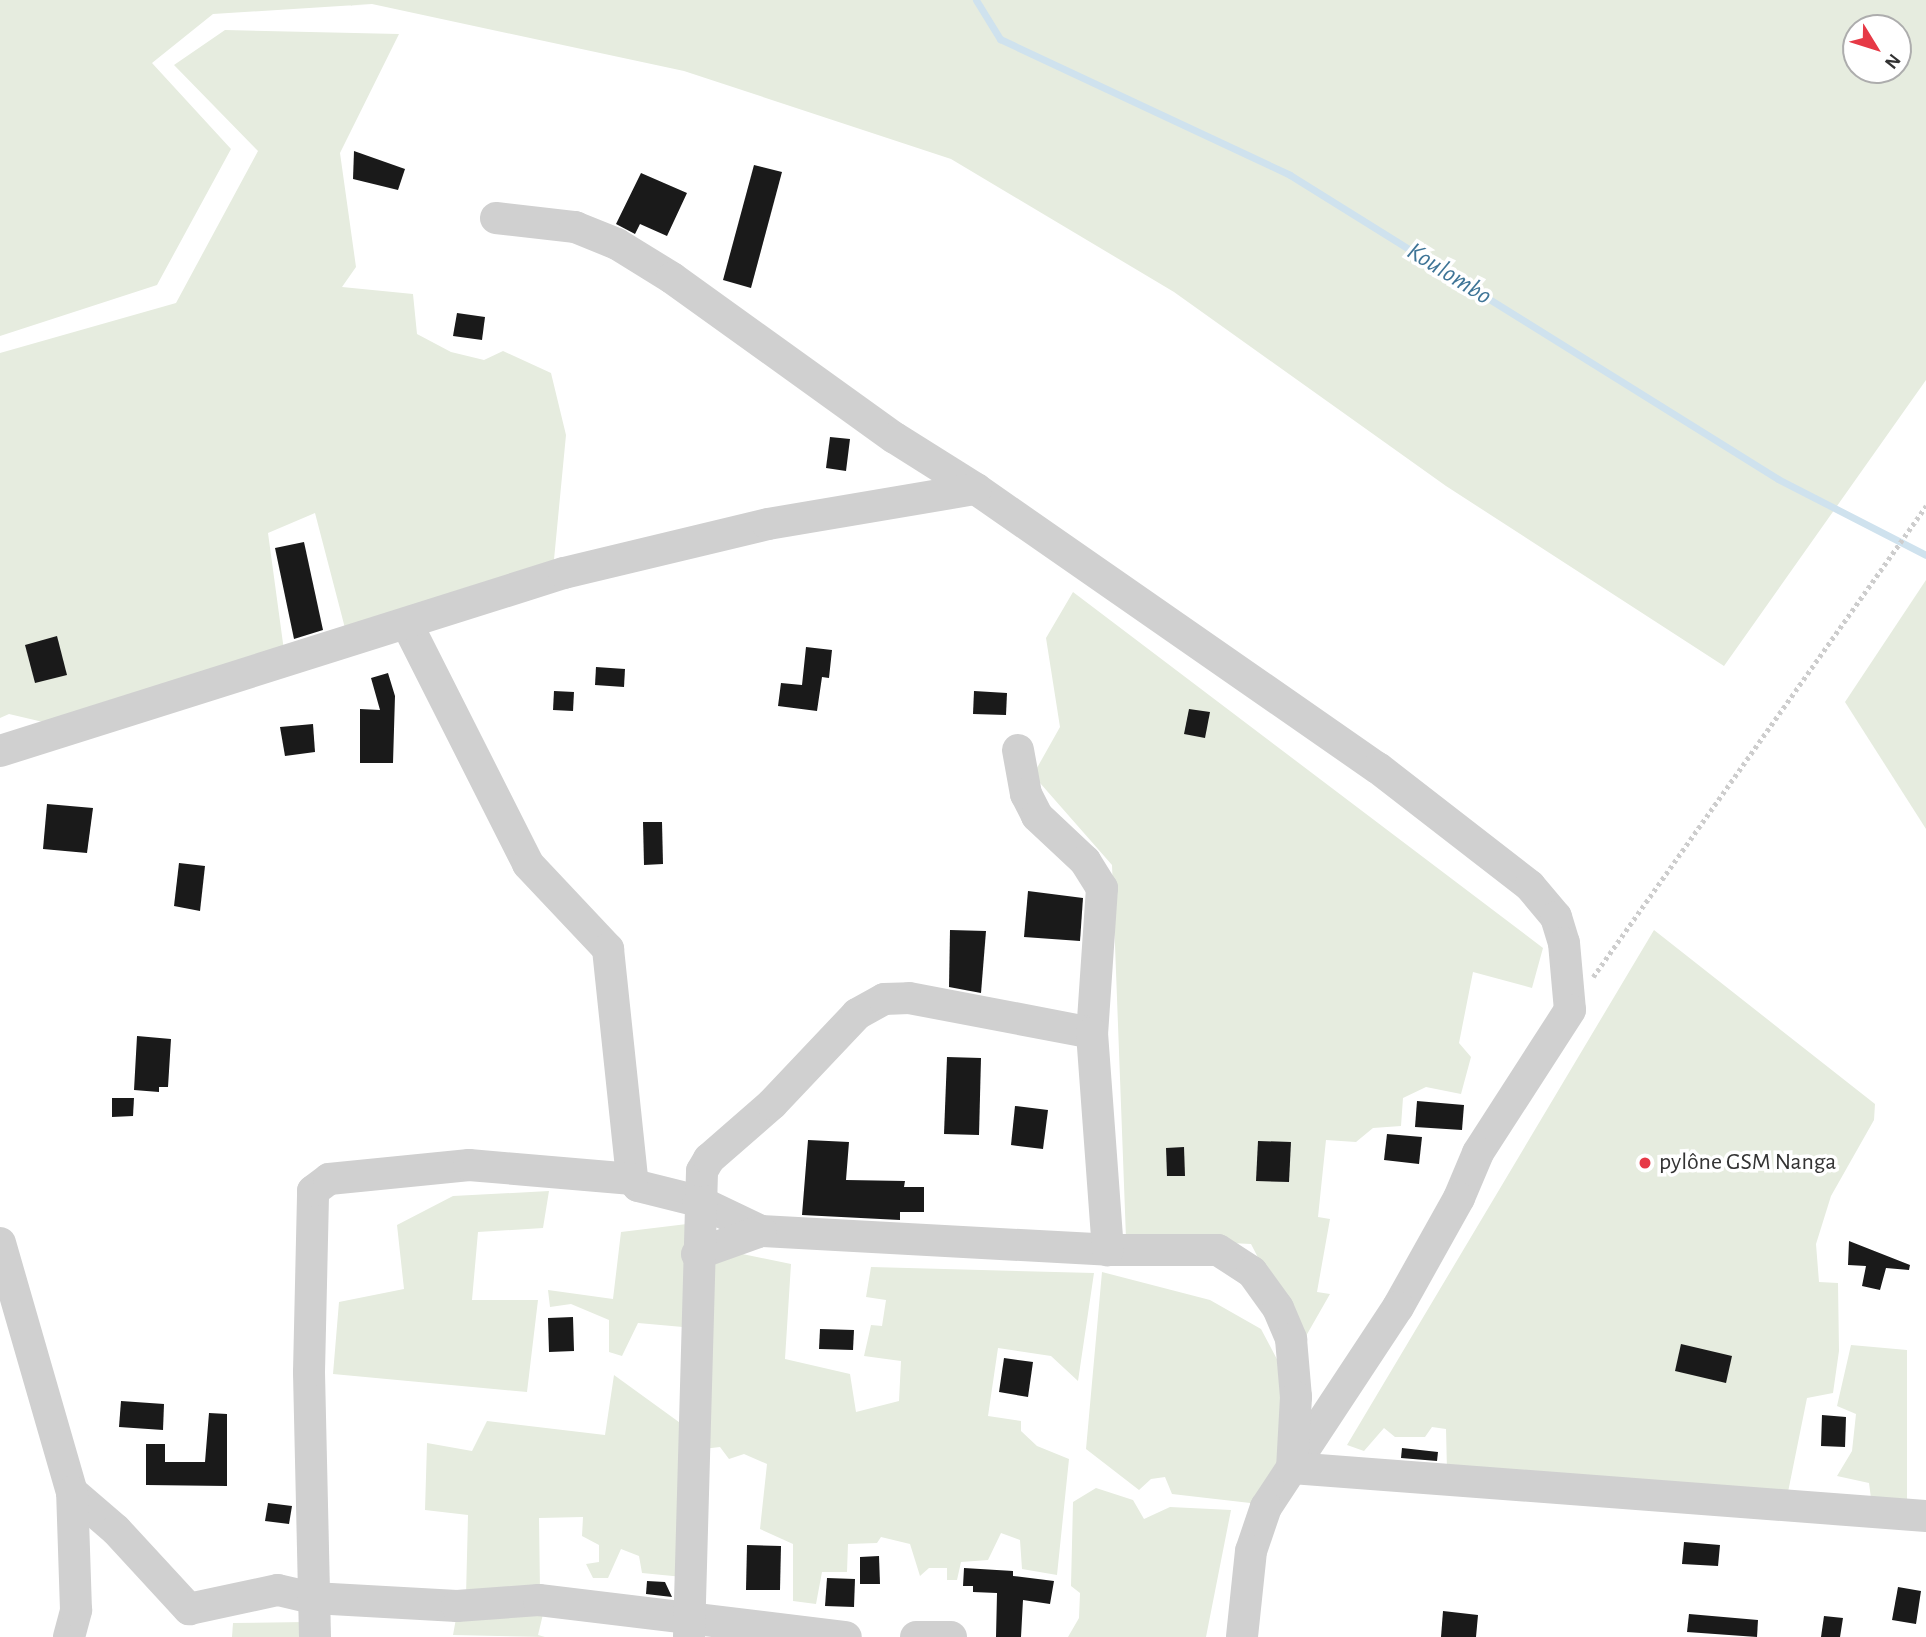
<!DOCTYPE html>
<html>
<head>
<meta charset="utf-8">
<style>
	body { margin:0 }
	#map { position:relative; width:1926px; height:1637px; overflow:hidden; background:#fff; font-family:"Alegreya Sans",sans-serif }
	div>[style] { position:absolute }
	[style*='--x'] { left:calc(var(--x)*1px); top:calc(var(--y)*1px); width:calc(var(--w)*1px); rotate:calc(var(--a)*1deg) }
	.green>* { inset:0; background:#e6ecdf }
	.stream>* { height:7px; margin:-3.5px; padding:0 3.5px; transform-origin:3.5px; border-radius:3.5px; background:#cfe2ee }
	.building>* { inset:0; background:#1a1a1a }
	.path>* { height:4.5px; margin-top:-2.25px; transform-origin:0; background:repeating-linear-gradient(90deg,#cdcdcd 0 3.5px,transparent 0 7px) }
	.minor>* { height:32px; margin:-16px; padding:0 16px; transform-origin:16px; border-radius:16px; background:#d0d0d0 }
	.dots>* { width:19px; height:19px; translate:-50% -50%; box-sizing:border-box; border:4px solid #fff; border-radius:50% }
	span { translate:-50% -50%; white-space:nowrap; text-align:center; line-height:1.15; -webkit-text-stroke:7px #fff; paint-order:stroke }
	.poi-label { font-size:24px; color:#333 }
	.left { translate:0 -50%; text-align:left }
	.water-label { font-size:26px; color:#3f7597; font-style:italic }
	.north { position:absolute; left:1842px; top:14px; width:70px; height:70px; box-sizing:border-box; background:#fff; border:2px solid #adadad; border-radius:50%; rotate:128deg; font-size:19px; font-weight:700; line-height:28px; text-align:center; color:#333 }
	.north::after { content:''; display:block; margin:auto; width:24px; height:32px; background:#e63946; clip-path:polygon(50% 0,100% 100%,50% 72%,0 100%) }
</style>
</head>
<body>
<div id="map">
	<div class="green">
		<i style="clip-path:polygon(evenodd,0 0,1926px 0,1926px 380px,1724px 666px,1446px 486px,1174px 292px,951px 159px,684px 71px,372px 4px,213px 14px,152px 63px,231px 149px,157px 285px,0 336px,0 0,1856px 28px,1898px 28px,1898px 70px,1856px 70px,1856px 28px)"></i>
		<i style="clip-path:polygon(225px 30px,399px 34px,340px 153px,356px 267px,342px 287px,413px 294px,417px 334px,451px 352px,484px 360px,503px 351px,551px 373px,566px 435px,553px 570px,346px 632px,315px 513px,268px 533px,285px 658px,43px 722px,9px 714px,0 718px,0 353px,176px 303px,258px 151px,174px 65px)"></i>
		<i style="clip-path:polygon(1926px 580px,1926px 829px,1845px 702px)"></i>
		<i style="clip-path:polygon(1073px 592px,1543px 948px,1532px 988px,1473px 972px,1459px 1043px,1471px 1057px,1461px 1094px,1426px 1087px,1403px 1098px,1401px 1126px,1373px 1128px,1356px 1142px,1326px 1140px,1318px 1217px,1330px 1219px,1317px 1292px,1330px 1294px,1302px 1343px,1251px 1244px,1126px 1238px,1112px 865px,1033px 775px,1060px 727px,1046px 638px)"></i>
		<i style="clip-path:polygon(1654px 930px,1875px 1104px,1874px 1120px,1831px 1196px,1816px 1244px,1819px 1282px,1838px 1283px,1839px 1351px,1833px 1393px,1807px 1398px,1786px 1502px,1447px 1472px,1446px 1429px,1432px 1427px,1425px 1437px,1395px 1437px,1384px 1428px,1364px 1451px,1347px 1445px)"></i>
		<i style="clip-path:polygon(549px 1191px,543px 1228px,478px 1232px,472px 1300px,538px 1300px,527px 1392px,333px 1374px,339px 1302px,404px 1289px,397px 1225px,453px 1196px)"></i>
		<i style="clip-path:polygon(687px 1224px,683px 1327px,638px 1323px,622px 1356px,609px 1352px,609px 1320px,571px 1304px,550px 1307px,548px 1290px,613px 1299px,621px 1232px)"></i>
		<i style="clip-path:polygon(728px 1251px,791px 1264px,785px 1359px,850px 1374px,856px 1412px,899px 1401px,901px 1361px,864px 1356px,871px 1325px,882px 1326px,886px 1300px,866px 1297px,871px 1267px,1094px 1273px,1078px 1381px,1051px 1356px,998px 1348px,988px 1416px,1021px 1421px,1021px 1431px,1037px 1446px,1069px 1459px,1057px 1575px,1022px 1569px,1020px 1540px,1001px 1533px,988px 1560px,961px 1562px,957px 1580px,947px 1580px,947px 1568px,929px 1568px,920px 1576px,910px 1544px,881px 1537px,877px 1543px,848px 1544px,847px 1572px,822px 1572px,816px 1604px,793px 1601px,793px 1544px,760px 1529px,767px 1464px,744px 1454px,729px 1459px,720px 1447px,703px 1449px,705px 1260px)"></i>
		<i style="clip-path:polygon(1102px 1272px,1210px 1300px,1261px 1329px,1290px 1384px,1285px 1449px,1259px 1504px,1172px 1494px,1165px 1477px,1151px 1479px,1139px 1490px,1086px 1449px)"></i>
		<i style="clip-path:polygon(1851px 1345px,1907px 1350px,1907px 1503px,1872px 1506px,1869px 1483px,1837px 1476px,1852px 1451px,1856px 1414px,1837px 1406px)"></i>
		<i style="clip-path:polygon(614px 1375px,683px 1425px,683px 1577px,642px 1573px,639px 1556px,621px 1549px,608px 1578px,593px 1578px,586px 1564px,599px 1562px,599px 1545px,582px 1536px,583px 1517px,539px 1518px,540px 1590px,466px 1596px,468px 1515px,425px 1510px,427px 1443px,472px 1451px,487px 1421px,605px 1435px)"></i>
		<i style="clip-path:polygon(1096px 1488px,1133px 1500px,1144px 1519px,1170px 1507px,1231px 1510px,1206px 1637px,1068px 1637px,1079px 1618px,1080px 1593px,1071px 1586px,1073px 1502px)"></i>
		<i style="clip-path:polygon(544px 1610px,538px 1635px,545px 1637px,453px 1635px,457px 1613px)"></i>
		<i style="clip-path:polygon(306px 1622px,305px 1637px,232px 1637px,233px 1623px)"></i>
	</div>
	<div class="stream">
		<i style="--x:976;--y:0;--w:46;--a:58.4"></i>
		<i style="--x:1000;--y:39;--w:320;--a:25.1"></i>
		<i style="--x:1290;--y:175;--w:575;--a:31.92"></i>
		<i style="--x:1778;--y:479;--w:166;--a:27.2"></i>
	</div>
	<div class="building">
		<i style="clip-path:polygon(354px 151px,405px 169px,398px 190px,353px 179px)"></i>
		<i style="clip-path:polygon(754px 165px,782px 172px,751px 288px,723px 280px)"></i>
		<i style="clip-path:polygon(641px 173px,687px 193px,667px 236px,640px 224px,635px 234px,616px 224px)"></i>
		<i style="clip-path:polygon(457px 313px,485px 317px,482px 340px,453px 336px)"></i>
		<i style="clip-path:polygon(830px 437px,850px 439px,846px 471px,826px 468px)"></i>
		<i style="clip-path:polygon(304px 542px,323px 630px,294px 639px,275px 548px)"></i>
		<i style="clip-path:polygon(57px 636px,67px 675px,35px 683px,25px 645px)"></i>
		<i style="clip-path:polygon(806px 647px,832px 650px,829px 678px,822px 677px,817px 711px,778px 706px,781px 683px,802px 685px)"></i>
		<i style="clip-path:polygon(596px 667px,625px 669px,624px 687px,595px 685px)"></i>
		<i style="clip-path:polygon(388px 673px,395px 696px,393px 763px,360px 763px,360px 709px,380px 710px,371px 678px)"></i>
		<i style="clip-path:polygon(554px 691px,574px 692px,573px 711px,553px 710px)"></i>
		<i style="clip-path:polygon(974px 691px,1007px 693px,1006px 715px,973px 714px)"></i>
		<i style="clip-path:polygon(1189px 709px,1210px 712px,1205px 738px,1184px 734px)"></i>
		<i style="clip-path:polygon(313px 724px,315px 752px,285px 756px,280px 727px)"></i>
		<i style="clip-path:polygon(47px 804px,93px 808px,87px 853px,43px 849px)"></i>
		<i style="clip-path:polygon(643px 822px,662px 822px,663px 864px,644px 865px)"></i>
		<i style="clip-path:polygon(179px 863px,205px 866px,200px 911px,174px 906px)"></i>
		<i style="clip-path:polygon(1028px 891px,1083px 898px,1080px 941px,1024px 937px)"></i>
		<i style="clip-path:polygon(950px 930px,986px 931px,981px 993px,949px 987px)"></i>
		<i style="clip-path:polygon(137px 1036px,171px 1039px,168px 1087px,159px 1087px,159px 1092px,134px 1090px)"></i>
		<i style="clip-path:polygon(947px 1057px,981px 1058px,979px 1135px,944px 1134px)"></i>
		<i style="clip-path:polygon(112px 1098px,134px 1098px,133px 1116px,112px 1117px)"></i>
		<i style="clip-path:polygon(1417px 1101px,1464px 1105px,1462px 1130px,1415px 1127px)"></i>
		<i style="clip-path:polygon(1015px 1106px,1048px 1110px,1043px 1149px,1011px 1145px)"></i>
		<i style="clip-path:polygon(1387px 1134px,1422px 1137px,1419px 1164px,1384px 1160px)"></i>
		<i style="clip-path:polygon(808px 1140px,849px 1142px,846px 1180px,905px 1181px,904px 1187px,924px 1187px,924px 1212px,900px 1212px,900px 1220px,802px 1215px)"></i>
		<i style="clip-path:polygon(1258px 1141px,1291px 1142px,1289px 1182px,1256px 1181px)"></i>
		<i style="clip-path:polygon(1184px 1147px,1185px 1176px,1167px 1176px,1166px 1148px)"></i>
		<i style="clip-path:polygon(1849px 1241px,1910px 1265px,1909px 1270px,1886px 1268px,1880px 1290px,1862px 1286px,1866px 1266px,1848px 1265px)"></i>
		<i style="clip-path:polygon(573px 1317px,574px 1351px,549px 1352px,548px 1318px)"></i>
		<i style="clip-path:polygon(820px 1329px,854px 1330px,853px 1350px,819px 1349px)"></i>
		<i style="clip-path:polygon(1681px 1344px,1732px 1356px,1726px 1383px,1675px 1371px)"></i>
		<i style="clip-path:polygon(1004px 1358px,1033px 1362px,1028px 1397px,999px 1392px)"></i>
		<i style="clip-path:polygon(121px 1401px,164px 1404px,163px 1430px,119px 1427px)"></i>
		<i style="clip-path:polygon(209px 1413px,227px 1414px,227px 1486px,146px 1485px,146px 1444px,165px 1444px,165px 1462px,205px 1462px)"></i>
		<i style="clip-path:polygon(1822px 1415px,1846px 1417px,1845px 1447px,1821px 1446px)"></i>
		<i style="clip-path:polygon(1402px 1448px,1438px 1452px,1437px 1461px,1401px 1458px)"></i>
		<i style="clip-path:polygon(268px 1503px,292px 1506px,289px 1524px,265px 1521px)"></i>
		<i style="clip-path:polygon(1684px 1542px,1720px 1545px,1718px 1566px,1682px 1564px)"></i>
		<i style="clip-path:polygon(747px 1545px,781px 1546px,780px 1590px,746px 1590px)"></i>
		<i style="clip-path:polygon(879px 1556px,880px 1584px,860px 1584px,860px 1557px)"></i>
		<i style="clip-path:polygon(964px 1568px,1013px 1571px,1013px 1576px,1054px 1581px,1050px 1604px,1023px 1600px,1021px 1637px,996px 1637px,997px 1593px,973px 1592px,973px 1586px,963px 1586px)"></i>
		<i style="clip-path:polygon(827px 1578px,855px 1579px,854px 1607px,825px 1606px)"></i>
		<i style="clip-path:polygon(647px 1581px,665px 1582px,672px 1597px,646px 1594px)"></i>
		<i style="clip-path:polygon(1898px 1587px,1921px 1591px,1916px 1624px,1892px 1620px)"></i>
		<i style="clip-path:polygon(1443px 1611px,1478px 1615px,1476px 1637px,1441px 1637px)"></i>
		<i style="clip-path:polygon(1689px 1614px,1758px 1620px,1757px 1637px,1687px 1632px)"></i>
		<i style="clip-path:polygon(1824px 1616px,1843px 1618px,1840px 1637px,1821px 1637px)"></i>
	</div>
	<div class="path">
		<i style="--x:1593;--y:977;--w:577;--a:-54.74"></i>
	</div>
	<div class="minor">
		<i style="--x:496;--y:218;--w:80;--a:6.5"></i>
		<i style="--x:575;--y:227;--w:45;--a:22"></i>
		<i style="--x:617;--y:244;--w:65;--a:31.7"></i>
		<i style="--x:672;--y:278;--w:274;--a:35.7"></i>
		<i style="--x:895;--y:438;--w:96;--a:32.2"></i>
		<i style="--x:976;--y:489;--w:489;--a:34.8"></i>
		<i style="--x:1378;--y:768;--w:192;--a:37.8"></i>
		<i style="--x:1530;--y:886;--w:40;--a:50"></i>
		<i style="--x:1556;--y:917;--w:27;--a:73"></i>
		<i style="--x:1564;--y:943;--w:67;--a:84.9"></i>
		<i style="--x:1570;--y:1010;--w:170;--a:122.8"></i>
		<i style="--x:1478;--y:1153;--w:49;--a:112.9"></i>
		<i style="--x:1459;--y:1198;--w:125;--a:119.2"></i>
		<i style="--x:1398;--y:1307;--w:240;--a:123.4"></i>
		<i style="--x:1266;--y:1507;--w:46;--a:108.8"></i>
		<i style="--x:1251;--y:1551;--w:86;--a:96"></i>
		<i style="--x:407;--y:624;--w:269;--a:63.2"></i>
		<i style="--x:528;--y:864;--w:117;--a:46.7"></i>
		<i style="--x:608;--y:949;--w:231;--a:84"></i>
		<i style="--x:632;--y:1179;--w:9;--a:49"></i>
		<i style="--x:638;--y:1186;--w:62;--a:14"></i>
		<i style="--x:698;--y:1201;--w:70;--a:25.5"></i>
		<i style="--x:761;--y:1231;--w:348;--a:3.1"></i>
		<i style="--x:1108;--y:1250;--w:110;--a:0"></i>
		<i style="--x:1218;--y:1250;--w:40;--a:32.9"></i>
		<i style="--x:1252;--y:1272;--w:44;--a:54.2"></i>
		<i style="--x:1278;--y:1308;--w:34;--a:67"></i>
		<i style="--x:1291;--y:1339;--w:58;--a:85.1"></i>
		<i style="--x:1296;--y:1397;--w:71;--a:93.2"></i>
		<i style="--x:1292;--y:1468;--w:636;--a:4.33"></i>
		<i style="--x:1018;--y:750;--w:45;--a:79.7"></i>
		<i style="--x:1026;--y:794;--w:25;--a:63"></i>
		<i style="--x:1037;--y:816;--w:66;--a:43.2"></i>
		<i style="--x:1085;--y:861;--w:32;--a:58"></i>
		<i style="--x:1102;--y:888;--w:145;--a:93.9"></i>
		<i style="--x:0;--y:751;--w:591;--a:-17.52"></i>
		<i style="--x:564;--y:573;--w:210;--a:-13.5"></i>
		<i style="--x:768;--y:524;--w:211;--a:-9.6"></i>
		<i style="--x:0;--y:1243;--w:259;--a:73.9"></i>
		<i style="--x:72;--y:1492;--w:58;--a:40.8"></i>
		<i style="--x:116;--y:1530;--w:108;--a:47.3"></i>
		<i style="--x:189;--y:1609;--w:91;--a:-12.1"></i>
		<i style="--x:278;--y:1590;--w:36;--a:13"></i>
		<i style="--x:313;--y:1598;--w:144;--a:3.2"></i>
		<i style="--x:457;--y:1606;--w:82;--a:-4.2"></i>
		<i style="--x:539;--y:1600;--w:309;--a:6.9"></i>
		<i style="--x:697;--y:1254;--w:68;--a:-19.8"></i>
		<i style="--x:69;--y:1637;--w:28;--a:-75"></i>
		<i style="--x:76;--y:1610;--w:118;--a:-91.9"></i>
		<i style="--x:315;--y:1637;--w:265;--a:-91.3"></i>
		<i style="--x:309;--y:1372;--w:181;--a:-88.7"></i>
		<i style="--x:313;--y:1191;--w:20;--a:-37"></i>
		<i style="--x:329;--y:1179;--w:141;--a:-5.7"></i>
		<i style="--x:469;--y:1165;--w:164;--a:4.9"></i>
		<i style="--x:689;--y:1637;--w:466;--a:-88.4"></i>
		<i style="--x:702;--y:1171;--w:14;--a:-60"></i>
		<i style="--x:709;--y:1159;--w:84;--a:-41.1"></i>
		<i style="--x:772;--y:1104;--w:124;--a:-46.6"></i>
		<i style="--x:857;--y:1014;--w:31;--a:-29"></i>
		<i style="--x:884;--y:999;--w:25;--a:-2"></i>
		<i style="--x:909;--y:998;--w:186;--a:10.8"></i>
		<i style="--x:1092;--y:1033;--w:218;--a:85.8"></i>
		<i style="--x:916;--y:1637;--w:35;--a:0"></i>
	</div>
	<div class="dots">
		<i style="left:1645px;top:1163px;background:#e63946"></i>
	</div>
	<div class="poi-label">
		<span class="left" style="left:1659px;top:1163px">pylône GSM Nanga</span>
	</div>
	<div class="water-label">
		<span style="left:1449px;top:274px;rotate:32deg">Koulombo</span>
	</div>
	<div class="north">N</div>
</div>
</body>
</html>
